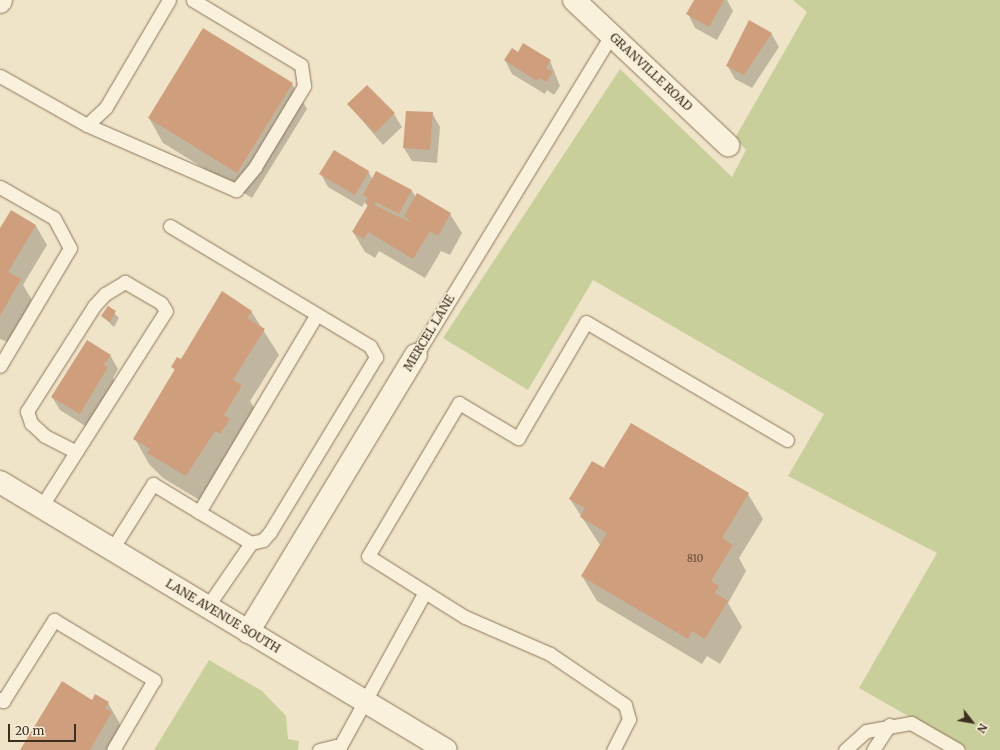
<!DOCTYPE html>
<html>
<head>
<meta charset="utf-8">
<style>
	body { margin:0 }
	#map { position:relative; width:1000px; height:750px; overflow:hidden; background:#f0e4c8; font-family:Merriweather,serif }
	div>[style] { position:absolute }
	[style*='--x'] { left:calc(var(--x)*1px); top:calc(var(--y)*1px); width:calc(var(--w)*1px); rotate:calc(var(--a)*1deg) }
	.green>* { inset:0; background:#c9cf9b }
	.shadow>* { inset:0; background:#0003 }
	.building>* { inset:0; background:#cf9f7d }
	.roads { filter:drop-shadow(0 0 1px #8d765c) drop-shadow(0 0 1px #8d765c) }
	.service>* { height:13px; margin:-6.5px; padding:0 6.5px; transform-origin:6.5px; border-radius:6.5px; background:#faf1dc }
	.minor>* { height:22px; margin:-11px; padding:0 11px; transform-origin:11px; border-radius:11px; background:#faf1dc }
	.tertiary>* { height:22px; margin:-11px; padding:0 11px; transform-origin:11px; border-radius:11px; background:#faf1dc }
	.secondary>* { height:22px; margin:-11px; padding:0 11px; transform-origin:11px; border-radius:11px; background:#faf1dc }
	span { translate:-50% -50%; white-space:nowrap; text-align:center; line-height:1.15; -webkit-text-stroke:3px #f7eed8; paint-order:stroke }
	.number-label { font-size:10px; color:#624a37 }
	.number-label span { -webkit-text-stroke-width:0 }
	.street-label { font-size:12px; color:#3d2e20 }
	.north { position:absolute; left:952px; top:702px; width:40px; height:40px; -webkit-text-stroke:3px #f7eed8; paint-order:stroke; rotate:121deg; font-size:11px; font-weight:700; line-height:16px; text-align:center; color:#3d2e20 }
	.north::after { content:''; display:block; margin:auto; width:14px; height:18px; background:#3d2e20; clip-path:polygon(50% 0,100% 100%,50% 72%,0 100%) }
	.scale { position:absolute; left:8px; top:724px; width:68px; height:18px; box-sizing:border-box; border:2px solid #3d2e20; border-top:0; padding-left:5px; font-size:12px; line-height:14px; white-space:nowrap; color:#3d2e20; -webkit-text-stroke:3px #f7eed8; paint-order:stroke }
</style>
</head>
<body>
<div id="map">
	<div class="green">
		<i style="clip-path:polygon(793px 0,1000px 0,1000px 750px,968px 750px,859px 688px,937px 553px,788px 476px,824px 414px,593px 280px,528px 390px,443px 338px,620px 69px,732px 177px,746px 150px,735px 138px,807px 12px)"></i>
		<i style="clip-path:polygon(209px 660px,262px 691px,286px 716px,288px 739px,299px 741px,298px 750px,154px 750px)"></i>
	</div>
	<div class="shadow">
		<i style="clip-path:polygon(695px 0,727px 0,733px 11px,717px 40px,695px 28px,688px 14px)"></i>
		<i style="clip-path:polygon(771px 33px,779px 47px,752px 88px,735px 79px,727px 65px)"></i>
		<i style="clip-path:polygon(518px 53px,550px 61px,560px 86px,554px 95px,547px 90px,545px 94px,512px 74px,505px 60px)"></i>
		<i style="clip-path:polygon(292px 84px,307px 109px,252px 198px,163px 143px,149px 118px)"></i>
		<i style="clip-path:polygon(367px 86px,394px 114px,402px 127px,383px 145px,348px 104px)"></i>
		<i style="clip-path:polygon(407px 112px,432px 113px,440px 127px,437px 163px,412px 161px,404px 148px)"></i>
		<i style="clip-path:polygon(368px 171px,373px 180px,377px 172px,412px 191px,416px 197px,450px 214px,462px 233px,450px 255px,441px 251px,425px 278px,379px 251px,375px 258px,365px 252px,353px 232px,368px 207px,365px 202px,362px 207px,328px 187px,321px 174px)"></i>
		<i style="clip-path:polygon(36px 226px,47px 245px,23px 285px,32px 300px,8px 342px,0 339px,0 230px)"></i>
		<i style="clip-path:polygon(108px 307px,119px 318px,114px 327px,102px 316px)"></i>
		<i style="clip-path:polygon(251px 311px,279px 355px,250px 401px,256px 411px,201px 501px,163px 478px,149px 464px,135px 439px,175px 371px,172px 367px)"></i>
		<i style="clip-path:polygon(110px 355px,118px 369px,113px 378px,115px 381px,87px 427px,60px 410px,52px 397px)"></i>
		<i style="clip-path:polygon(631px 424px,748px 494px,763px 519px,739px 558px,746px 571px,728px 603px,742px 627px,720px 664px,707px 656px,702px 664px,597px 601px,582px 576px,600px 545px,570px 499px,604px 469px)"></i>
		<i style="clip-path:polygon(92px 701px,108px 703px,119px 722px,123px 732px,112px 750px,22px 750px)"></i>
	</div>
	<div class="building">
		<i style="clip-path:polygon(694px 0,724px 0,709px 27px,686px 14px)"></i>
		<i style="clip-path:polygon(749px 20px,772px 33px,744px 75px,726px 66px)"></i>
		<i style="clip-path:polygon(203px 28px,293px 83px,237px 173px,148px 118px)"></i>
		<i style="clip-path:polygon(523px 43px,551px 60px,546px 68px,553px 72px,546px 82px,539px 78px,537px 81px,504px 60px,512px 48px,518px 52px)"></i>
		<i style="clip-path:polygon(367px 85px,395px 113px,375px 133px,347px 104px)"></i>
		<i style="clip-path:polygon(406px 111px,433px 112px,430px 150px,403px 148px)"></i>
		<i style="clip-path:polygon(334px 150px,369px 171px,355px 195px,319px 174px)"></i>
		<i style="clip-path:polygon(376px 171px,412px 190px,399px 214px,376px 202px,374px 205px,412px 223px,404px 216px,417px 193px,451px 213px,438px 236px,430px 231px,413px 259px,368px 232px,364px 239px,352px 232px,368px 205px,365px 203px,368px 198px,363px 195px)"></i>
		<i style="clip-path:polygon(11px 210px,36px 225px,8px 272px,21px 279px,0 316px,0 228px)"></i>
		<i style="clip-path:polygon(222px 291px,252px 311px,247px 318px,265px 329px,233px 380px,242px 385px,224px 415px,230px 419px,220px 434px,215px 431px,186px 476px,147px 453px,150px 449px,133px 439px,175px 369px,171px 367px,177px 357px,181px 359px)"></i>
		<i style="clip-path:polygon(108px 306px,116px 311px,110px 322px,101px 316px)"></i>
		<i style="clip-path:polygon(87px 340px,111px 355px,104px 365px,108px 367px,80px 414px,51px 397px)"></i>
		<i style="clip-path:polygon(631px 423px,749px 493px,722px 538px,733px 545px,711px 581px,719px 586px,715px 593px,728px 601px,705px 639px,692px 631px,688px 639px,581px 576px,607px 533px,580px 517px,585px 508px,569px 499px,592px 461px,608px 470px,604px 467px)"></i>
		<i style="clip-path:polygon(62px 681px,92px 700px,95px 694px,109px 702px,105px 708px,112px 712px,90px 750px,20px 750px)"></i>
	</div>
	<div class="roads">
		<div class="service">
			<i style="--x:0;--y:76;--w:100;--a:29.4"></i>
			<i style="--x:87;--y:125;--w:163;--a:23.6"></i>
			<i style="--x:236;--y:190;--w:30;--a:-50"></i>
			<i style="--x:255;--y:167;--w:95;--a:-58.8"></i>
			<i style="--x:304;--y:86;--w:21;--a:-98"></i>
			<i style="--x:301;--y:65;--w:126;--a:-149"></i>
			<i style="--x:87;--y:125;--w:26;--a:-43"></i>
			<i style="--x:106;--y:107;--w:124;--a:-59.5"></i>
			<i style="--x:0;--y:187;--w:62;--a:29.9"></i>
			<i style="--x:54;--y:218;--w:34;--a:62"></i>
			<i style="--x:70;--y:248;--w:137;--a:120.7"></i>
			<i style="--x:170;--y:226;--w:233;--a:31"></i>
			<i style="--x:370;--y:346;--w:13;--a:61"></i>
			<i style="--x:376;--y:357;--w:205;--a:121.2"></i>
			<i style="--x:270;--y:532;--w:11;--a:131"></i>
			<i style="--x:263;--y:540;--w:12;--a:166"></i>
			<i style="--x:251;--y:543;--w:78;--a:124.5"></i>
			<i style="--x:416;--y:355;--w:375;--a:-58.6"></i>
			<i style="--x:41;--y:507;--w:232;--a:-57.5"></i>
			<i style="--x:166;--y:311;--w:9;--a:-122"></i>
			<i style="--x:161;--y:303;--w:42;--a:-149.7"></i>
			<i style="--x:125;--y:282;--w:23;--a:149"></i>
			<i style="--x:105;--y:294;--w:16;--a:133"></i>
			<i style="--x:94;--y:306;--w:125;--a:122.5"></i>
			<i style="--x:27;--y:411;--w:13;--a:72"></i>
			<i style="--x:31;--y:423;--w:19;--a:43"></i>
			<i style="--x:45;--y:436;--w:35;--a:27"></i>
			<i style="--x:199;--y:512;--w:61;--a:30.8"></i>
			<i style="--x:112;--y:549;--w:77;--a:-57.8"></i>
			<i style="--x:153;--y:484;--w:54;--a:31.3"></i>
			<i style="--x:199;--y:512;--w:230;--a:-59.2"></i>
			<i style="--x:425;--y:592;--w:67;--a:-147.7"></i>
			<i style="--x:368;--y:556;--w:178;--a:-59.3"></i>
			<i style="--x:459;--y:403;--w:69;--a:30.7"></i>
			<i style="--x:518;--y:438;--w:134;--a:-59.6"></i>
			<i style="--x:586;--y:322;--w:233;--a:30.4"></i>
			<i style="--x:0;--y:699;--w:4;--a:34"></i>
			<i style="--x:3;--y:701;--w:96;--a:-57.8"></i>
			<i style="--x:54;--y:620;--w:117;--a:31"></i>
			<i style="--x:154;--y:680;--w:81;--a:120.4"></i>
			<i style="--x:319;--y:750;--w:18;--a:-13"></i>
			<i style="--x:338;--y:750;--w:180;--a:-61.2"></i>
			<i style="--x:425;--y:592;--w:47;--a:32"></i>
			<i style="--x:465;--y:617;--w:93;--a:23.5"></i>
			<i style="--x:550;--y:654;--w:91;--a:34.2"></i>
			<i style="--x:625;--y:705;--w:15;--a:74"></i>
			<i style="--x:629;--y:719;--w:35;--a:117"></i>
			<i style="--x:845;--y:750;--w:28;--a:-42"></i>
			<i style="--x:866;--y:731;--w:46;--a:-10.1"></i>
			<i style="--x:911;--y:723;--w:54;--a:29.9"></i>
			<i style="--x:873;--y:750;--w:30;--a:-57"></i>
		</div>
		<div class="minor">
			<i style="--x:574;--y:0;--w:212;--a:43.3"></i>
			<i style="--x:248;--y:632;--w:324;--a:-58.8"></i>
		</div>
		<div class="tertiary">
			<i style="--x:0;--y:2;--w:2;--a:-63"></i>
		</div>
		<div class="secondary">
			<i style="--x:0;--y:482;--w:520;--a:31"></i>
		</div>
	</div>
	<div class="number-label">
		<span style="left:695px;top:559px">810</span>
	</div>
	<div class="street-label">
		<span style="left:651px;top:72px;rotate:43deg">GRANVILLE ROAD</span>
		<span style="left:429px;top:333px;rotate:-59deg">MERCEL LANE</span>
		<span style="left:223px;top:616px;rotate:31deg">LANE AVENUE SOUTH</span>
	</div>
	<div class="north">N</div>
	<div class="scale">20 m</div>
</div>
</body>
</html>
